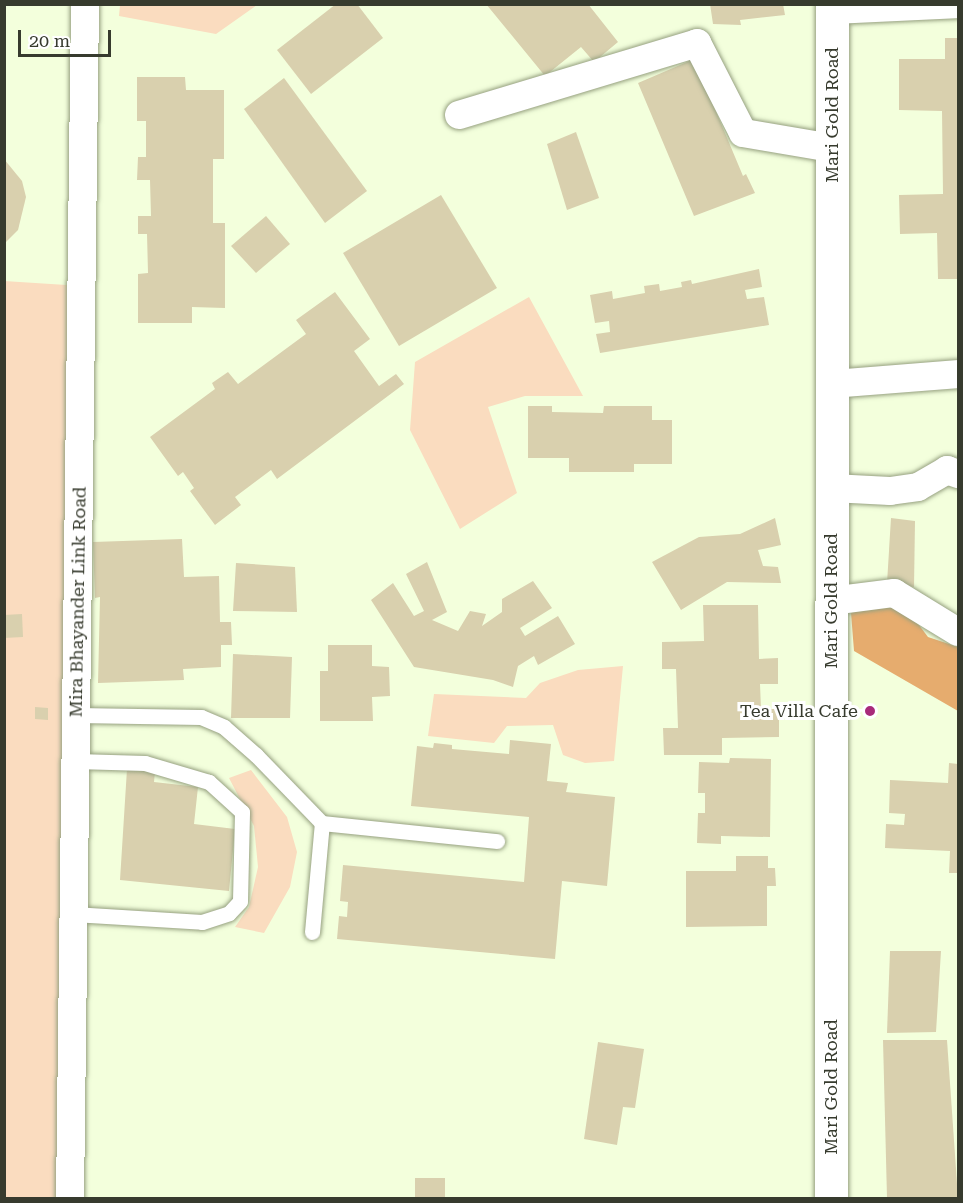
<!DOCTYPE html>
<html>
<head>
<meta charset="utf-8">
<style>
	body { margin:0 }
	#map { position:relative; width:963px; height:1203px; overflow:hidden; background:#f3ffdc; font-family:"Roboto Serif",serif }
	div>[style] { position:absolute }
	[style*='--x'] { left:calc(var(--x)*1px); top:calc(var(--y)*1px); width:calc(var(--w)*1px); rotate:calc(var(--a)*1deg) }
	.green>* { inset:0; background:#fadcbf }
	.forest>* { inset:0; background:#e6ac6e }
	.building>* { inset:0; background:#d9d0ae }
	.roads { filter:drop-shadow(0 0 2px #96a180) drop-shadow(0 0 2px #96a180) }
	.service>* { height:15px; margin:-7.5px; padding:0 7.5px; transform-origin:7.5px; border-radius:7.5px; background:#fff }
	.minor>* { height:28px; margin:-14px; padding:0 14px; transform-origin:14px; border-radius:14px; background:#fff }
	.tertiary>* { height:33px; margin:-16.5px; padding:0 16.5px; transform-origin:16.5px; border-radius:16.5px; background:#fff }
	.dots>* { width:16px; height:16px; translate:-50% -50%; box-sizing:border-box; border:3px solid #fff; border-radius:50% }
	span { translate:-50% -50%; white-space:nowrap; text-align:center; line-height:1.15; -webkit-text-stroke:6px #fff; paint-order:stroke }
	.street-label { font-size:18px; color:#373b2e }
	.poi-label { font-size:18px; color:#373b2e }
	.right { translate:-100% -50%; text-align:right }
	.frame { position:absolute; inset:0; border:6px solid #373b2e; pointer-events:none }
	.scale { position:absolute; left:18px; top:30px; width:93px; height:27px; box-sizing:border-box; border:3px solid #373b2e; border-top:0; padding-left:8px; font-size:18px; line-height:21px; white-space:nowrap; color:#373b2e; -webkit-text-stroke:4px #fff; paint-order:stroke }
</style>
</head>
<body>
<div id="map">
	<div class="green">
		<i style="clip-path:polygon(120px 5px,120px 4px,257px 5px,216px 34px,119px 16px)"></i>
		<i style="clip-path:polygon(4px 281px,82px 286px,70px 1198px,5px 1198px)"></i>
		<i style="clip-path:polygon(529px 297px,583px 396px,525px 396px,488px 407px,517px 493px,460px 529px,410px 430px,415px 362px)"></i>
		<i style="clip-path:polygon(623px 666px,614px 761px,585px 763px,563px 755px,553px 725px,507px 726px,494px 743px,428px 736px,434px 694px,526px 698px,540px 683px,578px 670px)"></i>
		<i style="clip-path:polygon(251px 770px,287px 817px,297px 852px,290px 887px,264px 933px,235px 927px,249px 907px,258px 867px,254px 826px,229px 778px)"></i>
	</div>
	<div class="forest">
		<i style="clip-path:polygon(887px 598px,910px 613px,928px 637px,958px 647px,958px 711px,854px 651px,851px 613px,863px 602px)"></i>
	</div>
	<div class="building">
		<i style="clip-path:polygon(336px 4px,357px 4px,383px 38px,311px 94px,277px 50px)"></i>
		<i style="clip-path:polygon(486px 4px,588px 4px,618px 42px,594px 62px,581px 47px,545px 76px)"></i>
		<i style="clip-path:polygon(710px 4px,783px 4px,785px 15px,740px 20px,741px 25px,713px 24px)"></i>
		<i style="clip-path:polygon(945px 38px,958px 38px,958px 279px,938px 279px,937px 233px,900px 234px,899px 195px,943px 194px,942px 111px,899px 110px,899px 59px,945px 59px)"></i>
		<i style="clip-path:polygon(694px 59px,743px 176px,746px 174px,755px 193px,694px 216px,638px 83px)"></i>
		<i style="clip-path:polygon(137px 77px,185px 77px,186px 90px,224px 90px,224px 159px,213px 159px,213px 223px,225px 223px,225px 308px,192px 307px,192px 323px,138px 323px,138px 274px,148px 273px,147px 234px,138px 234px,138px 216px,151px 216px,150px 180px,137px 180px,138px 157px,146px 157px,146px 121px,137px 121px)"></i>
		<i style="clip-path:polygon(284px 78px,367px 191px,325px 223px,244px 109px)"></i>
		<i style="clip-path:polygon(576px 132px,599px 198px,567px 210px,547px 144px)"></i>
		<i style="clip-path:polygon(4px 159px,22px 181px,26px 197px,18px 230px,4px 244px)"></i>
		<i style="clip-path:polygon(441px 195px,497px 288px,399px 346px,343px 253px)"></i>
		<i style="clip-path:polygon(266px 216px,290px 244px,256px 273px,231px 246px)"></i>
		<i style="clip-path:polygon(759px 269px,762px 287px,745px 290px,747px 299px,764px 297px,769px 325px,600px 353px,596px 334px,610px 332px,609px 321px,595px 323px,590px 295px,612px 291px,613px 299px,645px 293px,644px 286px,659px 284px,660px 291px,682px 287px,681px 282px,691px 280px,692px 284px)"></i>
		<i style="clip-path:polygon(335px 292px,370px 339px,354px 351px,379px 386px,396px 374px,404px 384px,277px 479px,271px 470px,235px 497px,241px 505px,215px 525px,190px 491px,194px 488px,183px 472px,178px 476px,150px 437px,215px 389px,212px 383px,228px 372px,238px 384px,306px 334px,296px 320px)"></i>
		<i style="clip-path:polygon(528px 406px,552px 406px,552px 412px,603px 413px,604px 406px,652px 406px,652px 420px,672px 420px,672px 464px,634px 464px,634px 472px,569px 472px,569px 458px,528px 458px)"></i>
		<i style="clip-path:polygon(775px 518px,781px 545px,758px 550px,763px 566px,778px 567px,781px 583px,727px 582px,681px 610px,652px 562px,699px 537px,740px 534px)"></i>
		<i style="clip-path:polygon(891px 518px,915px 521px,914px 587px,887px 583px)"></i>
		<i style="clip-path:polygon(182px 539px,184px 577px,219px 576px,220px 622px,231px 622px,232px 645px,221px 645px,221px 667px,183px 669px,184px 680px,98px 683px,100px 597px,95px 598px,93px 542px)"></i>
		<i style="clip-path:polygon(427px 562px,447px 612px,432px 620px,458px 631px,470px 611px,486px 614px,482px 626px,502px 612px,502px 599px,533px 581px,552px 608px,520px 628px,525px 636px,558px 616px,575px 644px,538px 665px,534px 656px,518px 666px,513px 687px,493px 680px,414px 667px,371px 600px,393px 583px,414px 616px,424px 611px,406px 574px)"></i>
		<i style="clip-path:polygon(236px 563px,295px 567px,297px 612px,233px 611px)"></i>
		<i style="clip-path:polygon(703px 605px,758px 605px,759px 659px,778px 658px,778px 684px,760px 684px,761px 709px,779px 709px,779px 737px,722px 738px,722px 755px,664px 755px,663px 728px,678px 728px,676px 669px,662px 669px,662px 642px,704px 641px)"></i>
		<i style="clip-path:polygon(22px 614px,23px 637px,4px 638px,4px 615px)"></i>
		<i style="clip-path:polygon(328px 645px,372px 645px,372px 666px,389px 667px,390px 696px,372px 697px,373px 721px,320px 721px,320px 671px,328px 671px)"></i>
		<i style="clip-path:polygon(233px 654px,292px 657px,290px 718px,231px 718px)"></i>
		<i style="clip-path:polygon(35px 707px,48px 708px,48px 720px,35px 719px)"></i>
		<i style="clip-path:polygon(510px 740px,551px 744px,547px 781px,568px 783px,566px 792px,615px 797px,607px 886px,562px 881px,555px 959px,337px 939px,339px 916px,347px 917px,348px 902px,340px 901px,343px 865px,524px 882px,529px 817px,411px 806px,417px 746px,433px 748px,434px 743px,452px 745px,452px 749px,509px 754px)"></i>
		<i style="clip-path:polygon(730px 758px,771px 759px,770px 837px,721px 836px,721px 844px,697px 843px,698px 813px,705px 813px,705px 793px,698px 793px,699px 762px,729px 763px)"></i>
		<i style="clip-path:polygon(949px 763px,958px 764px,958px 873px,949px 873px,950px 851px,885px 848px,886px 824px,904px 825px,905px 814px,889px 813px,890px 780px,948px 783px)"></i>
		<i style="clip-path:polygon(127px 769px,155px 772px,154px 782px,198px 787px,194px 824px,235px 829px,229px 891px,120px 880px)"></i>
		<i style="clip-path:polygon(736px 856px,768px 856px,768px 868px,775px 868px,776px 886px,767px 886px,767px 926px,686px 927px,686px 871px,736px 871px)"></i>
		<i style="clip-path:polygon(890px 951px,941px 951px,936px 1032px,887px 1033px)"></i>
		<i style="clip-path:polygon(883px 1040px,947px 1040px,958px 1198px,887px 1198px)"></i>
		<i style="clip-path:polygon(598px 1042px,644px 1049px,635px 1108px,623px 1107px,617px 1145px,584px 1139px)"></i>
		<i style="clip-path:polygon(415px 1178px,445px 1178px,445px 1198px,415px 1198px)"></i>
	</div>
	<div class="roads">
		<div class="service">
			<i style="--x:76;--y:715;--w:125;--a:0.9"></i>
			<i style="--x:201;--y:717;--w:25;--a:23"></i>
			<i style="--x:224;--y:727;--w:43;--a:41.2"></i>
			<i style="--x:256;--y:755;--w:95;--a:45.9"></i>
			<i style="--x:322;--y:823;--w:176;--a:5.9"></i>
			<i style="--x:73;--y:914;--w:129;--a:3.5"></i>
			<i style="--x:202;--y:922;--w:28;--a:-18"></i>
			<i style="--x:229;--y:913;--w:16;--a:-47"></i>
			<i style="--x:240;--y:901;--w:89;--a:-88.7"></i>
			<i style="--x:242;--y:812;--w:45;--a:-137.7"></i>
			<i style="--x:209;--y:782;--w:67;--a:-163.5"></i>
			<i style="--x:145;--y:763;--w:69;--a:-178.3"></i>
			<i style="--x:312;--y:932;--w:109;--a:-84.8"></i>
		</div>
		<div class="minor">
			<i style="--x:831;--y:10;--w:126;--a:-2.7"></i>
			<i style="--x:459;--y:115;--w:249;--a:-16.8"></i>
			<i style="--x:697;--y:43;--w:101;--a:62.9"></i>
			<i style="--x:743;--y:133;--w:90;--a:9.6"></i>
			<i style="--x:832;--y:384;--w:126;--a:-4.5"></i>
			<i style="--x:832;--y:488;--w:58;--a:3"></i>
			<i style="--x:890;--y:491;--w:28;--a:-8"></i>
			<i style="--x:918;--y:487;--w:34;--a:-30"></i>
			<i style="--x:947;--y:470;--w:12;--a:20"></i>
			<i style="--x:831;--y:601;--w:64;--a:-7.2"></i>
			<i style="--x:894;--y:593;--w:75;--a:31.4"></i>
			<i style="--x:70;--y:1198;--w:1194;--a:-89.28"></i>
		</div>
		<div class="tertiary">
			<i style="--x:831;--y:1198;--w:1194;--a:-89.95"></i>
		</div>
	</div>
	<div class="dots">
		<i style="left:870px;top:711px;background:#a82a7a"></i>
	</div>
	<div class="street-label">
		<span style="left:832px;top:115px;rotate:-90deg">Mari Gold Road</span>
		<span style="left:831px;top:601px;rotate:-90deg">Mari Gold Road</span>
		<span style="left:78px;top:602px;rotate:-89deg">Mira Bhayander Link Road</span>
		<span style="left:831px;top:1087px;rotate:-90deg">Mari Gold Road</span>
	</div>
	<div class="poi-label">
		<span class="right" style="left:858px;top:711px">Tea Villa Cafe</span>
	</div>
	<div class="frame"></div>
	<div class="scale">20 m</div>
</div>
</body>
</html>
